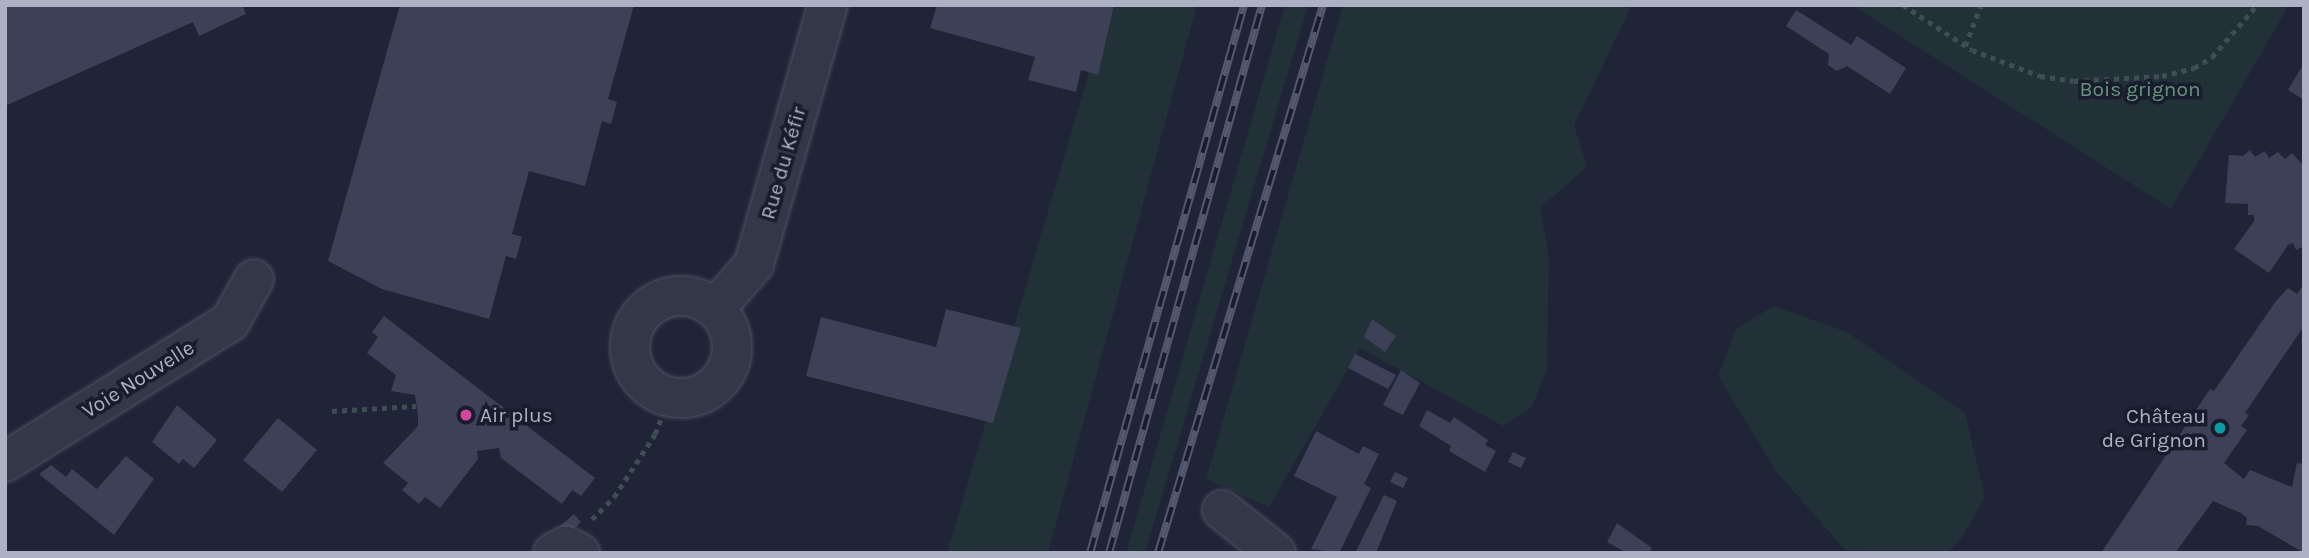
<!DOCTYPE html>
<html>
<head>
<meta charset="utf-8">
<style>
	body { margin:0 }
	#map { position:relative; width:2309px; height:558px; overflow:hidden; background:#202437; font-family:Karla,sans-serif }
	div>[style] { position:absolute }
	[style*='--x'] { left:calc(var(--x)*1px); top:calc(var(--y)*1px); width:calc(var(--w)*1px); rotate:calc(var(--a)*1deg) }
	.green>* { inset:0; background:#223038 }
	.building>* { inset:0; background:#3c4157 }
	.path>* { height:4.5px; margin-top:-2.25px; transform-origin:0; background:repeating-linear-gradient(90deg,#3f4d55 0 5px,transparent 0 10px) }
	.roads { filter:drop-shadow(0 0 2px #4e5162) drop-shadow(0 0 2px #4e5162) }
	.minor>* { height:38px; margin:-19px; padding:0 19px; transform-origin:19px; border-radius:19px; background:#333747 }
	.minor>.ring { margin:-19px; padding:0; box-sizing:content-box; background:none; border:38px solid #333747; border-radius:50% }
	.rail>* { height:8px; margin-top:-4px; transform-origin:0; background:repeating-linear-gradient(90deg,#191c2c 0 16px,#55596e 0 32px); box-sizing:border-box; border-block:2px solid #55596e }
	.dots>* { width:19px; height:19px; translate:-50% -50%; box-sizing:border-box; border:4px solid #191c2c; border-radius:50% }
	span { translate:-50% -50%; white-space:nowrap; text-align:center; line-height:1.15; -webkit-text-stroke:7px #191c2c; paint-order:stroke }
	.park-label { font-size:21px; color:#65947b }
	.street-label { font-size:21px; color:#adb1c4 }
	.poi-label { font-size:21px; color:#adb1c4 }
	.left { translate:0 -50%; text-align:left }
	.right { translate:-100% -50%; text-align:right }
	.frame { position:absolute; inset:0; border:7px solid #adb1c4; pointer-events:none }
</style>
</head>
<body>
<div id="map">
	<div class="green">
		<i style="clip-path:polygon(1109px 5px,1197px 5px,1048px 553px,947px 553px)"></i>
		<i style="clip-path:polygon(1285px 5px,1308px 5px,1145px 553px,1126px 553px)"></i>
		<i style="clip-path:polygon(1343px 5px,1632px 5px,1574px 125px,1587px 167px,1540px 208px,1549px 257px,1547px 368px,1532px 407px,1503px 426px,1360px 348px,1269px 507px,1206px 479px)"></i>
		<i style="clip-path:polygon(1852px 5px,2289px 5px,2171px 209px)"></i>
		<i style="clip-path:polygon(1773px 306px,1847px 332px,1965px 413px,1985px 497px,1961px 539px,1947px 553px,1845px 550px,1776px 471px,1718px 376px,1736px 329px)"></i>
	</div>
	<div class="building">
		<i style="clip-path:polygon(5px 5px,242px 5px,246px 14px,199px 36px,193px 22px,5px 106px)"></i>
		<i style="clip-path:polygon(400px 5px,634px 5px,608px 99px,617px 102px,611px 124px,602px 121px,585px 186px,529px 171px,512px 234px,522px 237px,516px 259px,506px 256px,489px 319px,382px 289px,328px 261px)"></i>
		<i style="clip-path:polygon(937px 5px,1114px 5px,1098px 75px,1081px 70px,1076px 92px,1028px 80px,1035px 57px,930px 28px)"></i>
		<i style="clip-path:polygon(1796px 10px,1851px 45px,1857px 36px,1906px 68px,1890px 94px,1847px 66px,1837px 71px,1828px 65px,1829px 54px,1786px 26px)"></i>
		<i style="clip-path:polygon(2304px 63px,2304px 100px,2288px 90px)"></i>
		<i style="clip-path:polygon(2250px 150px,2255px 157px,2265px 151px,2269px 158px,2278px 152px,2285px 159px,2292px 153px,2304px 166px,2304px 246px,2296px 250px,2293px 243px,2288px 245px,2269px 273px,2234px 249px,2254px 221px,2254px 215px,2248px 215px,2248px 204px,2225px 203px,2229px 155px,2243px 156px)"></i>
		<i style="clip-path:polygon(2304px 284px,2304px 326px,2245px 413px,2249px 415px,2241px 426px,2247px 430px,2224px 463px,2244px 479px,2250px 470px,2292px 487px,2297px 463px,2304px 464px,2304px 553px,2258px 526px,2246px 525px,2247px 518px,2241px 513px,2213px 501px,2175px 553px,2101px 553px,2210px 389px,2214px 391px,2276px 301px,2288px 288px,2297px 294px)"></i>
		<i style="clip-path:polygon(946px 309px,1021px 328px,993px 423px,806px 376px,821px 317px,936px 347px)"></i>
		<i style="clip-path:polygon(384px 316px,595px 478px,581px 496px,572px 490px,562px 504px,501px 458px,499px 448px,477px 451px,478px 459px,440px 508px,425px 497px,419px 504px,402px 490px,408px 483px,383px 463px,418px 426px,418px 416px,415px 395px,391px 391px,396px 375px,367px 353px,378px 337px,372px 332px)"></i>
		<i style="clip-path:polygon(1372px 319px,1396px 336px,1385px 352px,1364px 337px)"></i>
		<i style="clip-path:polygon(1355px 354px,1396px 375px,1388px 389px,1348px 368px)"></i>
		<i style="clip-path:polygon(1401px 370px,1420px 383px,1403px 415px,1383px 405px)"></i>
		<i style="clip-path:polygon(177px 405px,217px 440px,194px 468px,183px 459px,179px 464px,152px 442px)"></i>
		<i style="clip-path:polygon(1427px 410px,1450px 423px,1454px 417px,1488px 440px,1485px 445px,1496px 451px,1485px 472px,1449px 451px,1451px 446px,1419px 426px)"></i>
		<i style="clip-path:polygon(278px 418px,317px 450px,282px 492px,243px 460px)"></i>
		<i style="clip-path:polygon(1316px 431px,1359px 454px,1363px 446px,1379px 454px,1364px 484px,1371px 488px,1339px 553px,1311px 549px,1337px 497px,1294px 476px)"></i>
		<i style="clip-path:polygon(1513px 452px,1526px 458px,1521px 468px,1508px 462px)"></i>
		<i style="clip-path:polygon(126px 456px,154px 479px,114px 535px,39px 474px,51px 465px,66px 477px,72px 469px,97px 489px)"></i>
		<i style="clip-path:polygon(1395px 472px,1408px 478px,1403px 488px,1390px 482px)"></i>
		<i style="clip-path:polygon(1384px 495px,1397px 501px,1376px 553px,1355px 553px)"></i>
		<i style="clip-path:polygon(574px 514px,581px 522px,568px 534px,560px 526px)"></i>
		<i style="clip-path:polygon(1617px 523px,1652px 548px,1649px 553px,1627px 553px,1607px 542px)"></i>
	</div>
	<div class="path">
		<i style="--x:1903;--y:5;--w:82;--a:33.1"></i>
		<i style="--x:1972;--y:50;--w:73;--a:20.9"></i>
		<i style="--x:2040;--y:76;--w:34;--a:8"></i>
		<i style="--x:2074;--y:81;--w:88;--a:-3.3"></i>
		<i style="--x:2162;--y:76;--w:33;--a:-14"></i>
		<i style="--x:2194;--y:68;--w:21;--a:-31"></i>
		<i style="--x:2212;--y:57;--w:69;--a:-49.1"></i>
		<i style="--x:1965;--y:46;--w:44;--a:-68.7"></i>
		<i style="--x:332;--y:411;--w:84;--a:-3.4"></i>
		<i style="--x:592;--y:519;--w:31;--a:-45"></i>
		<i style="--x:614;--y:497;--w:75;--a:-56.9"></i>
		<i style="--x:655;--y:434;--w:40;--a:-69"></i>
	</div>
	<div class="roads">
		<div class="minor">
			<i class="ring" style="left:630px;top:296px;width:64px;height:64px"></i>
			<i style="--x:715;--y:309;--w:60;--a:-49.1"></i>
			<i style="--x:754;--y:264;--w:269;--a:-74.1"></i>
			<i style="--x:5;--y:462;--w:265;--a:-31.9"></i>
			<i style="--x:230;--y:322;--w:49;--a:-60.8"></i>
			<i style="--x:1222;--y:510;--w:69;--a:38.5"></i>
			<i style="--x:553;--y:553;--w:15;--a:-28"></i>
			<i style="--x:566;--y:546;--w:16;--a:27"></i>
		</div>
	</div>
	<div class="rail">
		<i style="--x:1090;--y:553;--w:569;--a:-74.3"></i>
		<i style="--x:1109;--y:553;--w:569;--a:-74.4"></i>
		<i style="--x:1158;--y:553;--w:572;--a:-73.24"></i>
	</div>
	<div class="dots">
		<i style="left:466px;top:415px;background:#d1479c"></i>
		<i style="left:2220px;top:428px;background:#0f9aa8"></i>
	</div>
	<div class="park-label">
		<span style="left:2140px;top:89px">Bois grignon</span>
	</div>
	<div class="street-label">
		<span style="left:783px;top:163px;rotate:-74deg">Rue du Kéfir</span>
		<span style="left:138px;top:379px;rotate:-32deg">Voie Nouvelle</span>
	</div>
	<div class="poi-label">
		<span class="left" style="left:480px;top:415px">Air plus</span>
		<span class="right" style="left:2206px;top:428px">Château<br>de Grignon</span>
	</div>
	<div class="frame"></div>
</div>
</body>
</html>
